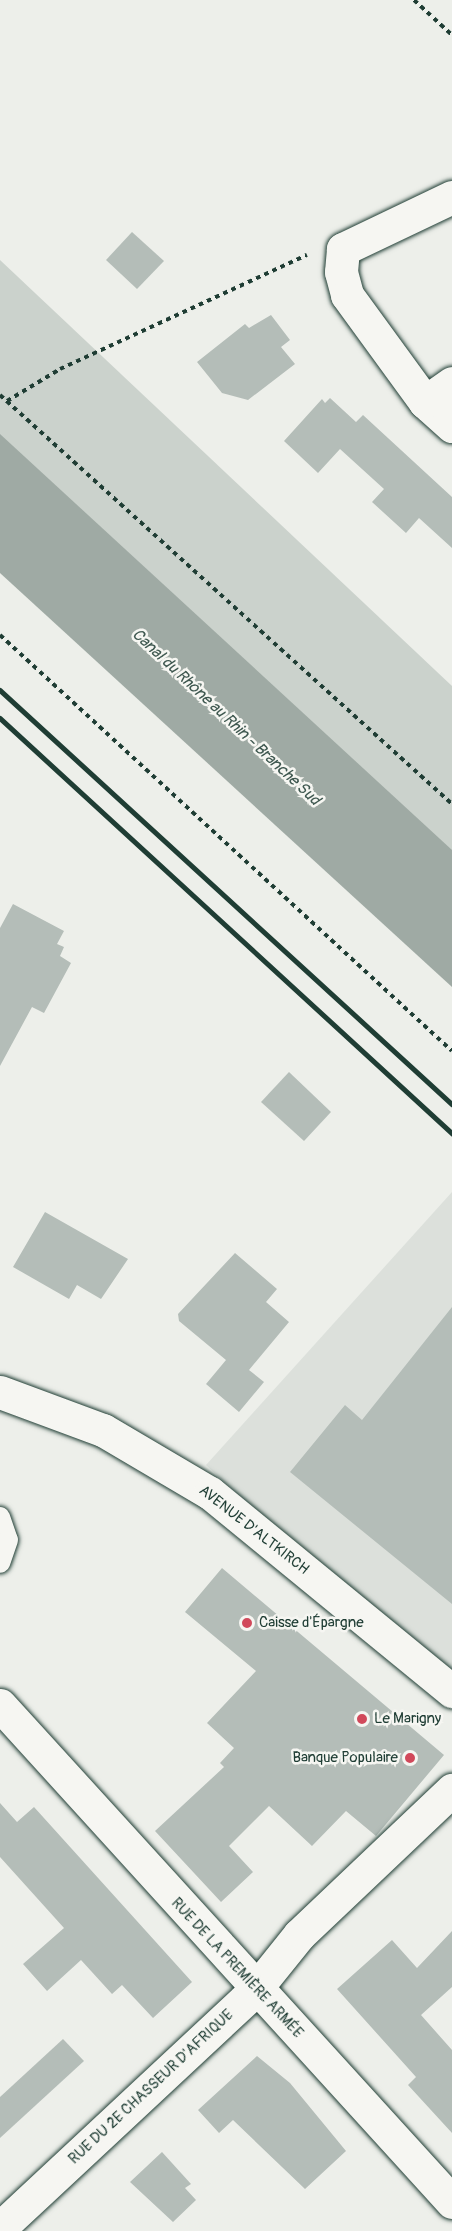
<!DOCTYPE html>
<html>
<head>
<meta charset="utf-8">
<style>
	body { margin:0 }
	#map { position:relative; width:452px; height:2231px; overflow:hidden; background:#edefea; font-family:Pangolin,sans-serif }
	div>[style] { position:absolute }
	[style*='--x'] { left:calc(var(--x)*1px); top:calc(var(--y)*1px); width:calc(var(--w)*1px); rotate:calc(var(--a)*1deg) }
	.built>* { inset:0; background:#dce0db }
	.green>* { inset:0; background:#cbd2cc }
	.water>* { inset:0; background:#9faaa4 }
	.building>* { inset:0; background:#b4bdb8 }
	.path>* { height:4px; margin-top:-2px; transform-origin:0; background:repeating-linear-gradient(90deg,#1f3d34 0 4.5px,transparent 0 9px) }
	.roads { filter:drop-shadow(0 0 2px #1f3d34) drop-shadow(0 0 2px #1f3d34) }
	.lane>* { height:20px; margin:-10px; padding:0 10px; transform-origin:10px; border-radius:10px; background:#f6f6f2 }
	.street>* { height:33px; margin:-16.5px; padding:0 16.5px; transform-origin:16.5px; border-radius:16.5px; background:#f6f6f2 }
	.primary>* { height:33px; margin:-16.5px; padding:0 16.5px; transform-origin:16.5px; border-radius:16.5px; background:#f6f6f2 }
	.rail>* { height:4.5px; margin:-2.25px; padding:0 2.25px; transform-origin:2.25px; border-radius:2.25px; background:#1f3d34 }
	.dots>* { width:16px; height:16px; translate:-50% -50%; box-sizing:border-box; border:3px solid #f6f6f2; border-radius:50% }
	span { translate:-50% -50%; white-space:nowrap; text-align:center; line-height:1.15; -webkit-text-stroke:5px #f6f6f2; paint-order:stroke }
	.street-label { font-size:15px; color:#1f3d34 }
	.poi-label { font-size:15px; color:#1f3d34 }
	.left { translate:0 -50%; text-align:left }
	.right { translate:-100% -50%; text-align:right }
	.water-label { font-size:16px; color:#3f5850; font-style:italic }
</style>
</head>
<body>
<div id="map">
	<div class="built">
		<i style="clip-path:polygon(452px 1192px,452px 1691px,206px 1465px)"></i>
	</div>
	<div class="green">
		<i style="clip-path:polygon(0 260px,452px 686px,452px 852px,0 436px)"></i>
	</div>
	<div class="water">
		<i style="clip-path:polygon(0 434px,452px 850px,452px 987px,0 573px)"></i>
	</div>
	<div class="building">
		<i style="clip-path:polygon(132px 232px,164px 261px,137px 289px,106px 260px)"></i>
		<i style="clip-path:polygon(271px 315px,290px 340px,281px 347px,295px 364px,248px 400px,222px 393px,197px 362px,245px 324px,249px 328px)"></i>
		<i style="clip-path:polygon(330px 398px,356px 422px,363px 415px,452px 497px,452px 548px,419px 518px,406px 533px,372px 502px,384px 489px,340px 449px,318px 473px,284px 441px,322px 399px,325px 403px)"></i>
		<i style="clip-path:polygon(13px 904px,64px 931px,57px 944px,64px 947px,60px 956px,71px 963px,44px 1013px,32px 1007px,0 1066px,0 928px)"></i>
		<i style="clip-path:polygon(289px 1072px,331px 1112px,304px 1141px,261px 1102px)"></i>
		<i style="clip-path:polygon(45px 1212px,128px 1259px,101px 1299px,77px 1285px,69px 1299px,13px 1267px)"></i>
		<i style="clip-path:polygon(235px 1253px,277px 1289px,266px 1302px,289px 1322px,249px 1370px,264px 1382px,239px 1412px,206px 1384px,226px 1360px,179px 1321px,178px 1314px)"></i>
		<i style="clip-path:polygon(452px 1307px,452px 1604px,290px 1472px,345px 1405px,362px 1420px)"></i>
		<i style="clip-path:polygon(222px 1568px,444px 1755px,376px 1836px,346px 1811px,312px 1846px,269px 1806px,229px 1846px,253px 1872px,221px 1902px,155px 1831px,224px 1767px,220px 1763px,234px 1748px,207px 1723px,256px 1671px,185px 1612px)"></i>
		<i style="clip-path:polygon(0 1803px,17px 1822px,34px 1807px,192px 1982px,153px 2018px,122px 1985px,112px 1994px,81px 1960px,47px 1991px,23px 1964px,64px 1928px,0 1857px)"></i>
		<i style="clip-path:polygon(452px 1931px,452px 1987px,421px 2015px,452px 2050px,452px 2133px,408px 2085px,416px 2077px,337px 1989px,392px 1940px,417px 1968px)"></i>
		<i style="clip-path:polygon(63px 2039px,84px 2061px,0 2138px,0 2097px)"></i>
		<i style="clip-path:polygon(257px 2056px,290px 2083px,346px 2151px,305px 2189px,233px 2120px,219px 2133px,198px 2110px)"></i>
		<i style="clip-path:polygon(162px 2152px,191px 2184px,185px 2188px,196px 2200px,173px 2222px,130px 2182px)"></i>
	</div>
	<div class="path">
		<i style="--x:414;--y:0;--w:52;--a:42.6"></i>
		<i style="--x:0;--y:395;--w:610;--a:42.14"></i>
		<i style="--x:7;--y:401;--w:62;--a:-31.1"></i>
		<i style="--x:60;--y:369;--w:272;--a:-24.8"></i>
		<i style="--x:0;--y:635;--w:614;--a:42.63"></i>
	</div>
	<div class="roads">
		<div class="lane">
			<i style="--x:0;--y:1517;--w:24;--a:71"></i>
			<i style="--x:8;--y:1540;--w:24;--a:109"></i>
		</div>
		<div class="street">
			<i style="--x:452;--y:197;--w:121;--a:154.5"></i>
			<i style="--x:343;--y:249;--w:23;--a:95"></i>
			<i style="--x:341;--y:272;--w:24;--a:75"></i>
			<i style="--x:347;--y:295;--w:132;--a:53.9"></i>
			<i style="--x:425;--y:402;--w:36;--a:42"></i>
			<i style="--x:425;--y:402;--w:33;--a:-35"></i>
			<i style="--x:0;--y:1705;--w:672;--a:47.71"></i>
			<i style="--x:0;--y:2228;--w:347;--a:-43"></i>
			<i style="--x:254;--y:1991;--w:72;--a:-51.2"></i>
			<i style="--x:299;--y:1935;--w:211;--a:-43.5"></i>
		</div>
		<div class="primary">
			<i style="--x:0;--y:1392;--w:110;--a:20.3"></i>
			<i style="--x:103;--y:1430;--w:124;--a:30.5"></i>
			<i style="--x:210;--y:1493;--w:313;--a:39.3"></i>
		</div>
	</div>
	<div class="rail">
		<i style="--x:0;--y:690;--w:613;--a:42.49"></i>
		<i style="--x:0;--y:718;--w:614;--a:42.56"></i>
	</div>
	<div class="dots">
		<i style="left:247px;top:1623px;background:#d1495b"></i>
		<i style="left:362px;top:1719px;background:#d1495b"></i>
		<i style="left:410px;top:1758px;background:#d1495b"></i>
	</div>
	<div class="street-label">
		<span style="left:254px;top:1530px;rotate:38deg">AVENUE D'ALTKIRCH</span>
		<span style="left:237px;top:1968px;rotate:47deg">RUE DE LA PREMIÈRE ARMÉE</span>
		<span style="left:151px;top:2087px;rotate:-43deg">RUE DU 2E CHASSEUR D'AFRIQUE</span>
	</div>
	<div class="poi-label">
		<span class="left" style="left:259px;top:1623px">Caisse d'Épargne</span>
		<span class="left" style="left:374px;top:1719px">Le Marigny</span>
		<span class="right" style="left:398px;top:1758px">Banque Populaire</span>
	</div>
	<div class="water-label">
		<span style="left:226px;top:717px;rotate:43deg">Canal du Rhône au Rhin - Branche Sud</span>
	</div>
</div>
</body>
</html>
